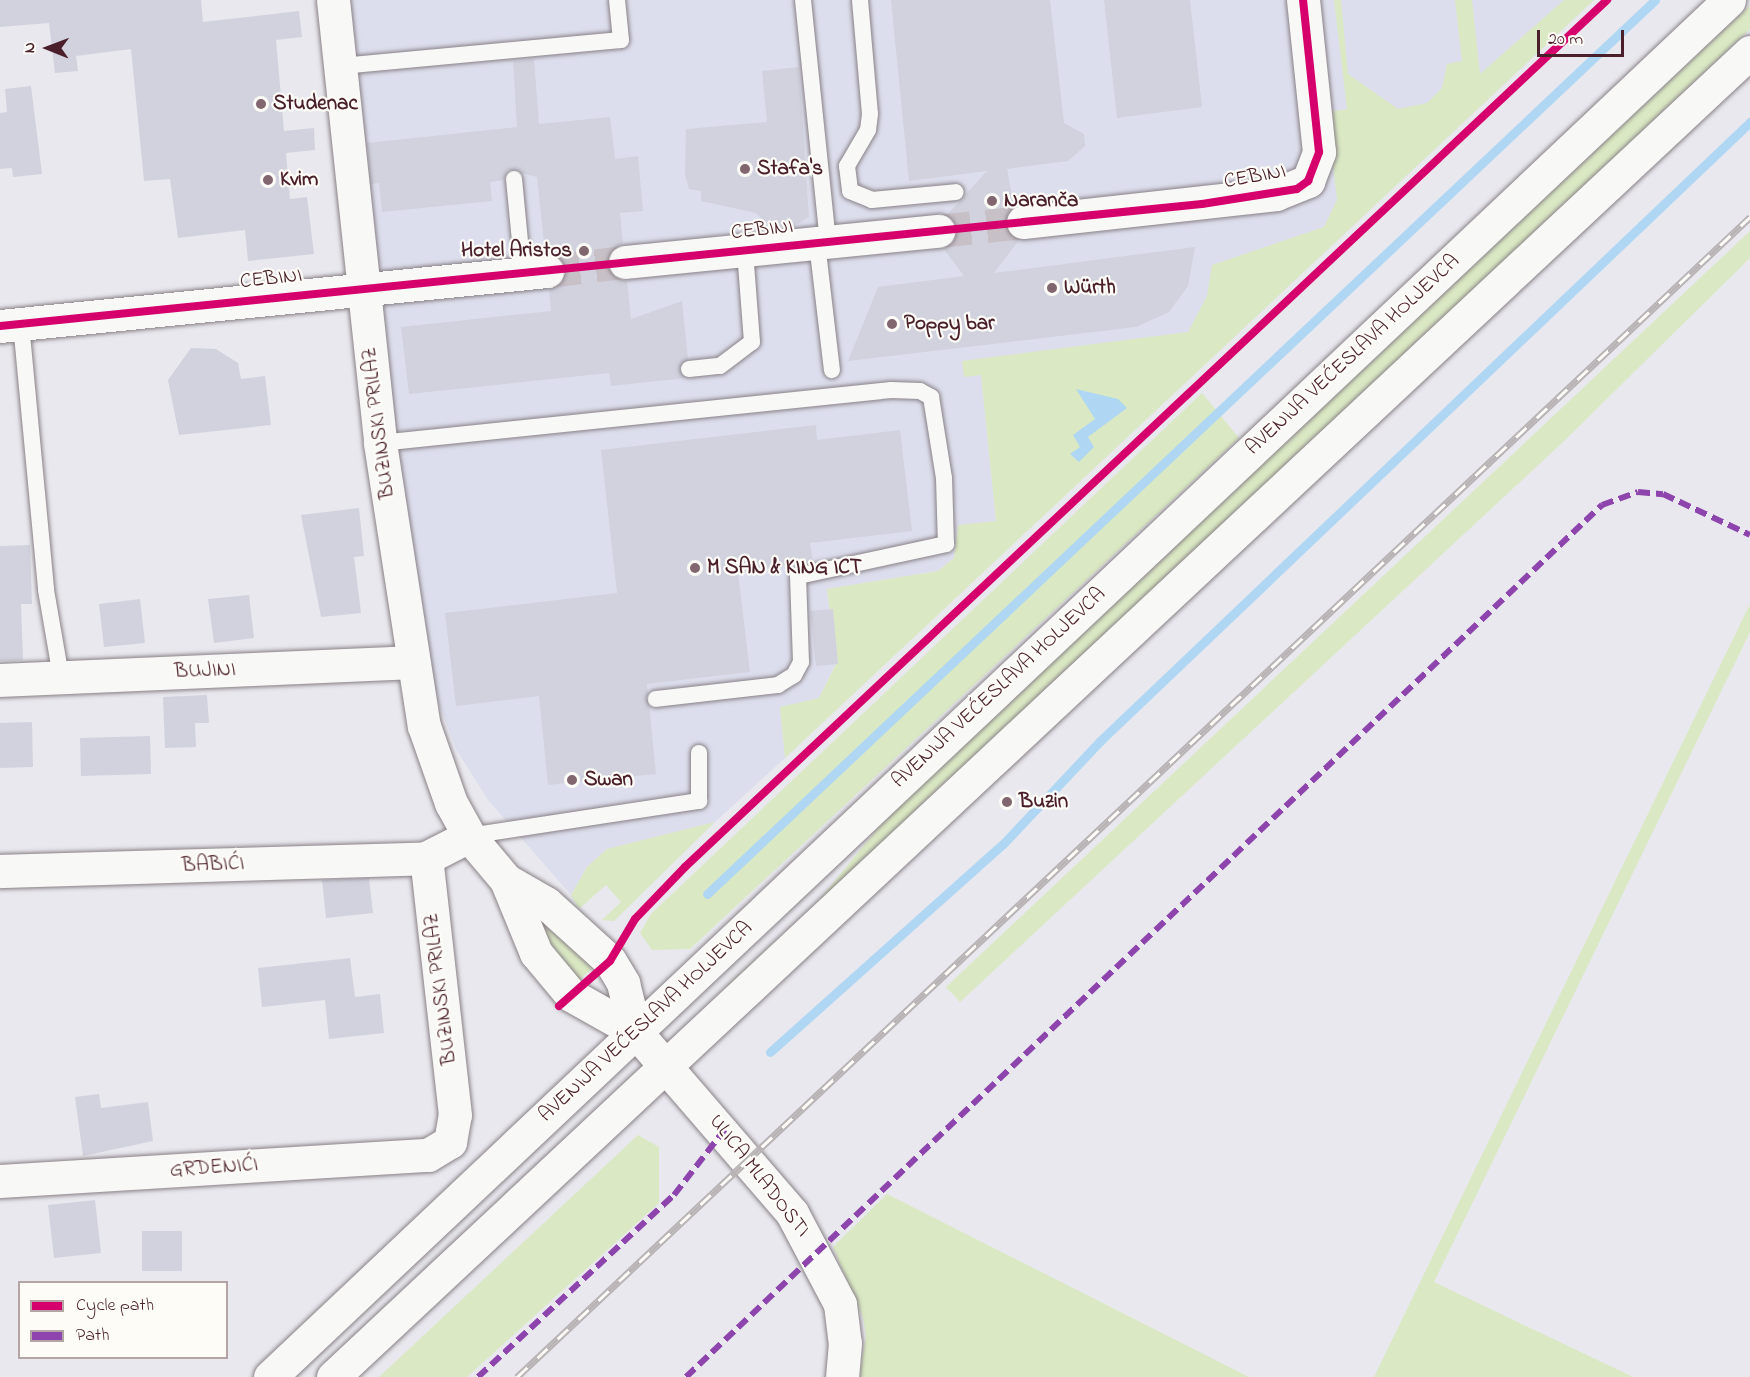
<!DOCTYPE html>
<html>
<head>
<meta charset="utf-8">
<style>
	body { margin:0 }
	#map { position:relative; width:1750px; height:1377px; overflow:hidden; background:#e8e8ee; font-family:"Indie Flower",sans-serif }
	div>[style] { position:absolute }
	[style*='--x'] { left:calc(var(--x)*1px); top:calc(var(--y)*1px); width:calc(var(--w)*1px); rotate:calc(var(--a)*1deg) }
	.built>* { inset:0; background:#dddeed }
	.green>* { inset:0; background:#dae9c3 }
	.water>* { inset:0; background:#afd7f4 }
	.stream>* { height:9px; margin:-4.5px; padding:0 4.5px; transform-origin:4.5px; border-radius:4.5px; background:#afd7f4 }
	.building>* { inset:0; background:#d1d2de }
	.street-tunnel>* { height:33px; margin-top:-16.5px; transform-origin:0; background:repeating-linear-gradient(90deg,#c8c0c7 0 33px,transparent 0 49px) }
	.roads { filter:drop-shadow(0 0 2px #898186) drop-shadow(0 0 2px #898186) }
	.lane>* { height:16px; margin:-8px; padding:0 8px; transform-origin:8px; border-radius:8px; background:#f8f8f7 }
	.street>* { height:33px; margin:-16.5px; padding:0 16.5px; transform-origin:16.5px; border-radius:16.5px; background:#f8f8f7 }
	.secondary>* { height:33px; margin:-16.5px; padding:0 16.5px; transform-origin:16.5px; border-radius:16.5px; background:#f8f8f7 }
	.rail>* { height:7px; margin-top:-3.5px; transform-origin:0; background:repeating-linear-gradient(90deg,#fdfcf7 0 14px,#b8b3b4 0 28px); box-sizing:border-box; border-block:2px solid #b8b3b4 }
	.quiet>* { height:6px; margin-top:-3px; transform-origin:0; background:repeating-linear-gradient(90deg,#8e44ad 0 12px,transparent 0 18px) }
	.cycleway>* { height:8px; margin:-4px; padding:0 4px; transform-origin:4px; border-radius:4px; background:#d6006c }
	.dots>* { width:16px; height:16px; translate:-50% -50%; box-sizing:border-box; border:3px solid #fdfcf7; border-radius:50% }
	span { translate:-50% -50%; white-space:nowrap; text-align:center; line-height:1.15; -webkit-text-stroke:4.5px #fdfcf7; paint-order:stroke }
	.poi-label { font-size:21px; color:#4a1f2b; font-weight:700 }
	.left { translate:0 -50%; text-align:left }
	.right { translate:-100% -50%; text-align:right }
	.street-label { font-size:21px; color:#4a1f2b }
	.legend { position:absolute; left:18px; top:1281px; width:210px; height:78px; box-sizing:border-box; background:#fdfcf7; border:2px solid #b5a4a5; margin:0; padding:8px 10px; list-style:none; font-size:18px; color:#4a1f2b }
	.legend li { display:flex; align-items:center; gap:12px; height:30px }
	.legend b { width:30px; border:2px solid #b5a4a5 }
	.north { position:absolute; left:18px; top:18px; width:60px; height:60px; -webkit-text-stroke:4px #fdfcf7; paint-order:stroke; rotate:271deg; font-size:16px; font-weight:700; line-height:24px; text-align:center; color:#4a1f2b }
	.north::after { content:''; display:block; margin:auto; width:21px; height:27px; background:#4a1f2b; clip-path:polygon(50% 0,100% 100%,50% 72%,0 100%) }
	.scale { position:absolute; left:1537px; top:30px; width:87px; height:27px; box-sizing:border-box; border:3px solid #4a1f2b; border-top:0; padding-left:8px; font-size:18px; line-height:21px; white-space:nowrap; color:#4a1f2b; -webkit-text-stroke:4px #fdfcf7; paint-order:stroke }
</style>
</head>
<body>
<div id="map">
	<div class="built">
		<i style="clip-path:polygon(345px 0,1594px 0,1232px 339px,981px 375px,996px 521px,960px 543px,954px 558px,938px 571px,827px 589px,836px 663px,819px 698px,780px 708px,785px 758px,715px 822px,607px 849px,587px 867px,571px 895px,488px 800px,456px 749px,438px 702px,418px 614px)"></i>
	</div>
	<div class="green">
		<i style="clip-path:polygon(1334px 0,1341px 0,1348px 74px,1398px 109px,1427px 103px,1442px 88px,1447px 64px,1462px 61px,1455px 0,1472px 0,1480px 74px,1564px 0,1594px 0,785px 758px,780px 707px,819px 698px,836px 664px,827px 589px,938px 571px,954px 558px,958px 525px,996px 521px,981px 375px,964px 377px,962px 361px,1188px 332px,1207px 296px,1212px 265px,1324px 227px,1337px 200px,1327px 112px,1347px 109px)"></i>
		<i style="clip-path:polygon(1750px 5px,1750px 29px,731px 993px,726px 986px,815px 905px,883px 822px)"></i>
		<i style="clip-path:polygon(1750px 231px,1750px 258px,1562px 443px,960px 1002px,946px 987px)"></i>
		<i style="clip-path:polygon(1202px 393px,1239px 438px,690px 949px,652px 950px,640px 933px,651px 914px)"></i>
		<i style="clip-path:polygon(1750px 604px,1750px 632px,1434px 1282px,1633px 1377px,1374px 1377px)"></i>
		<i style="clip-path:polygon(715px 822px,614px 921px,602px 920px,621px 902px,606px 885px,579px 909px,571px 895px,587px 867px,607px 849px)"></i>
		<i style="clip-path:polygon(544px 926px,596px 965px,578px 981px,542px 936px)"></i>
		<i style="clip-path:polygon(638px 1135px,659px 1147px,659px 1203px,467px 1377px,379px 1377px)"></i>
		<i style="clip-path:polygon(887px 1194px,1249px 1377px,859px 1377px,866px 1336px,863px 1318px,833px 1247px)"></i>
	</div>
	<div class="water">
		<i style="clip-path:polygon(1076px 389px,1118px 399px,1127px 408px,1088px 437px,1094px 447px,1079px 462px,1070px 454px,1080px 447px,1073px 435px,1095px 419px)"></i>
	</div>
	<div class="stream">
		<i style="--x:707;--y:894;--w:1303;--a:-43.32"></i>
		<i style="--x:770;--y:1052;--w:312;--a:-41.8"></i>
		<i style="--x:1003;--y:844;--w:141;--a:-46.7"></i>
		<i style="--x:1100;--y:741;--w:898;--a:-43.6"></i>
	</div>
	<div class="building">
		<i style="clip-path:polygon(0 0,201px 0,203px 22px,299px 11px,302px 37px,276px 40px,284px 131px,314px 128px,315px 150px,286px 153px,290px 199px,307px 197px,314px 254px,248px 261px,245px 230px,178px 238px,170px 179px,144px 181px,131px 49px,76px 56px,78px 71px,55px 73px,49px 23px,0 27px)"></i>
		<i style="clip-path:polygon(891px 0,1050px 0,1064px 123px,1084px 134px,1085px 146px,1068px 161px,1007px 169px,1014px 206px,1005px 225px,1019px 240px,994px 273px,1195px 247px,1188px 286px,1169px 312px,1136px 327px,848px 361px,878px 287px,964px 276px,943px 248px,957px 230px,947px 215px,987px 171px,909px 181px)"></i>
		<i style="clip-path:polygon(1104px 0,1190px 0,1202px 107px,1117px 118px)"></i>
		<i style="clip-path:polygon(534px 59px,539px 124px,610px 117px,615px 159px,638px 156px,643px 211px,620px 213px,623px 243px,608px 254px,606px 264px,617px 279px,627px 281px,631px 319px,682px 301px,688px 359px,679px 369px,685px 378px,611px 386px,609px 373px,409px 394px,401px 327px,551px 311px,549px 290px,564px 279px,566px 269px,555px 254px,545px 252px,537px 177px,508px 170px,504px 180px,490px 182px,492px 201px,382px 212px,379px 183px,371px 184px,367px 143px,517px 127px,513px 61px)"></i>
		<i style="clip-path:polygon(799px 67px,809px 217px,794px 226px,771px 228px,756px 213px,701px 201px,701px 191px,689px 189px,685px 175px,686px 129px,767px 122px,762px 71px)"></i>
		<i style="clip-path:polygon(31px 86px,42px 174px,13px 177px,12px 168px,0 169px,0 113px,7px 112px,5px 89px)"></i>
		<i style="clip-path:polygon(191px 348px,216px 349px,238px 363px,241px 379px,265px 376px,271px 425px,179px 435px,168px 380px)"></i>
		<i style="clip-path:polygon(816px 425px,817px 440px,900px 430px,912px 531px,810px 543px,813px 562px,738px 573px,750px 672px,647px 684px,656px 774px,548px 785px,539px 696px,456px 706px,445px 613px,617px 593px,601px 450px)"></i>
		<i style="clip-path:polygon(359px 508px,364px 556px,354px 557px,361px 613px,321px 617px,301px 515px)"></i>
		<i style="clip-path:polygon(30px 545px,32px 604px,21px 604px,23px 660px,0 661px,0 546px)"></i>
		<i style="clip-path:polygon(249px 595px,254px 638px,214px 643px,208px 599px)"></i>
		<i style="clip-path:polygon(140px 599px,145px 643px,104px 647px,99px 604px)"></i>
		<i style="clip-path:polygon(833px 609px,838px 664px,816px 666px,810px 611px)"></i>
		<i style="clip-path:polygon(207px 695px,209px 723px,195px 723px,196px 747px,165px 748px,163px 697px)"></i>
		<i style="clip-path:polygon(32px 722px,33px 767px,0 768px,0 723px)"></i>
		<i style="clip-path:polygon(150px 736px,151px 774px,81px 776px,80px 738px)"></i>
		<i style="clip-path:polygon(369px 878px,373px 913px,326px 918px,322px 880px)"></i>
		<i style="clip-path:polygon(350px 958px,355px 997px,380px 994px,384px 1033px,329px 1039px,325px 1000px,262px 1007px,258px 968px)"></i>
		<i style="clip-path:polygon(99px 1094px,101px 1108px,148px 1102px,153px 1141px,83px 1156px,75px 1097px)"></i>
		<i style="clip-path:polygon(95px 1200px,101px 1253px,54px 1258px,48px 1205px)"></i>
		<i style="clip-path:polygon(142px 1231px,182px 1231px,182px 1271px,142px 1271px)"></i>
	</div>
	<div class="street-tunnel">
		<i style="--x:938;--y:231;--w:85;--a:-6"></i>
		<i style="--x:547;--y:271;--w:79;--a:-6.6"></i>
	</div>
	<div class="roads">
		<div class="lane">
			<i style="--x:803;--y:0;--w:243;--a:84.1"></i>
			<i style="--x:860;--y:0;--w:114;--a:85"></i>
			<i style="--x:870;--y:114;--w:16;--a:97"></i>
			<i style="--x:868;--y:130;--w:42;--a:120.3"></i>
			<i style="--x:847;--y:166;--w:25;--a:83"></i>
			<i style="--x:850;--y:191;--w:24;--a:22"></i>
			<i style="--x:872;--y:200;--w:84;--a:-5.4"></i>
			<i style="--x:341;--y:66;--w:281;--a:-5.3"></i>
			<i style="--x:621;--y:40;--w:40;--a:-95.7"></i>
			<i style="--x:514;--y:179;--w:94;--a:84.5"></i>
			<i style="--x:817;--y:243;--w:128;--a:83.3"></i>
			<i style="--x:21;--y:324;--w:267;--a:84.6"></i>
			<i style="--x:46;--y:590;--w:88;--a:80.2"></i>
			<i style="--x:689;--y:369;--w:31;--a:-6"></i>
			<i style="--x:720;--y:366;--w:40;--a:-37"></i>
			<i style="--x:752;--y:342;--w:92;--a:-94.4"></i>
			<i style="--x:380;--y:443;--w:514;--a:-5.92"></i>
			<i style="--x:891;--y:390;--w:29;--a:2"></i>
			<i style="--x:920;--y:391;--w:13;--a:29"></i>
			<i style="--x:931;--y:397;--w:82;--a:80.9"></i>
			<i style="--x:944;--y:478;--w:66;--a:88.3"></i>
			<i style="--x:946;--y:544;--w:151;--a:167.8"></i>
			<i style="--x:798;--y:576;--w:86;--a:88"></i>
			<i style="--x:801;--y:662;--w:15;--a:118"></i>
			<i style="--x:794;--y:675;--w:19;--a:148"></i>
			<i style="--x:778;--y:685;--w:123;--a:173.5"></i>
			<i style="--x:469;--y:836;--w:233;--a:-8.7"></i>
			<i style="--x:699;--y:801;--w:48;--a:-90"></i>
		</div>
		<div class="street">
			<i style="--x:333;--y:0;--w:445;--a:83.9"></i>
			<i style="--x:380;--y:443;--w:286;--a:81.2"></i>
			<i style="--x:424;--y:726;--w:82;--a:70.7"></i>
			<i style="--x:451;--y:803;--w:38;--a:61"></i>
			<i style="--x:469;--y:836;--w:57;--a:49.9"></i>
			<i style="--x:506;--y:880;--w:46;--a:29.9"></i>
			<i style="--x:546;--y:903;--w:86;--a:42.2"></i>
			<i style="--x:610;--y:961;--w:26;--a:59"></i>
			<i style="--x:623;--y:983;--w:49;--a:76"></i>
			<i style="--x:1023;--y:222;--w:255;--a:-6.3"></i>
			<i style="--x:1276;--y:194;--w:35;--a:-22"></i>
			<i style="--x:1308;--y:181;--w:31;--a:-69"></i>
			<i style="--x:1319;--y:152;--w:153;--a:-96"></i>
			<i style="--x:625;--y:262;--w:315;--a:-5.7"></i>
			<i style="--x:0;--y:326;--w:550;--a:-5.74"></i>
			<i style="--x:0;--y:680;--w:410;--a:-2.5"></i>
			<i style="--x:0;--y:871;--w:426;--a:-1.7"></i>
			<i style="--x:506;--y:880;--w:79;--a:67.7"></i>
			<i style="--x:536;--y:953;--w:55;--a:50.2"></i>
			<i style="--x:571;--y:995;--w:73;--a:29.4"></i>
			<i style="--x:635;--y:1031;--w:240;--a:49.2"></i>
			<i style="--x:792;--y:1213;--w:103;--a:62.2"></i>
			<i style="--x:840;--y:1304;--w:39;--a:83"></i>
			<i style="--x:845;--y:1343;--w:34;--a:95"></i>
			<i style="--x:0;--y:1181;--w:429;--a:-3.5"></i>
			<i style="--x:428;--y:1155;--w:26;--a:-31"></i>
			<i style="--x:450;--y:1142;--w:27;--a:-80"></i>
			<i style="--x:455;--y:1115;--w:259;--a:-96.4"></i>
			<i style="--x:426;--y:858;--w:48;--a:-27.1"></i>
		</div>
		<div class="secondary">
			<i style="--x:270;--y:1377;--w:2006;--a:-43.34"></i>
			<i style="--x:333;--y:1377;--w:1940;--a:-43.08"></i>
		</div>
	</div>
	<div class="rail">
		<i style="--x:517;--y:1377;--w:1693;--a:-43.25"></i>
	</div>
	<div class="quiet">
		<i style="--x:478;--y:1377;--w:267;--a:-42.9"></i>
		<i style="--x:674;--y:1195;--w:83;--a:-52.3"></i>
		<i style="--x:686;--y:1377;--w:1265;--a:-43.59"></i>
		<i style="--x:1602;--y:505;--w:38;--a:-20"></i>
		<i style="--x:1638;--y:492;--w:25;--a:5"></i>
		<i style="--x:1663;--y:494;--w:96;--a:25.2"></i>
	</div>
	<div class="cycleway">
		<i style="--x:0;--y:326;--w:1208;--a:-5.8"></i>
		<i style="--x:1202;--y:204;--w:96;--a:-9"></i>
		<i style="--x:1297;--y:189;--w:14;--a:-36"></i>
		<i style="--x:1308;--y:181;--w:31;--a:-69"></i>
		<i style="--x:1319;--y:152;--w:153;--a:-96"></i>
		<i style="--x:559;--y:1006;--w:68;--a:-41.4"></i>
		<i style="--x:610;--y:961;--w:49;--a:-59.2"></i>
		<i style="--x:635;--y:919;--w:72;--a:-46.1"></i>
		<i style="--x:685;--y:867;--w:1266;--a:-43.24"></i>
	</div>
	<div class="dots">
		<i style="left:261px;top:104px;background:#81656f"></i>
		<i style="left:745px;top:169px;background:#81656f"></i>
		<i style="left:268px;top:180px;background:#81656f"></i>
		<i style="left:992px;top:201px;background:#81656f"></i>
		<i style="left:584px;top:251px;background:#81656f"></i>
		<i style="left:1052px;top:288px;background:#81656f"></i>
		<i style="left:892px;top:324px;background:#81656f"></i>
		<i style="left:695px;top:568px;background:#81656f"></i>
		<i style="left:572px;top:780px;background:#81656f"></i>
		<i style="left:1007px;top:802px;background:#81656f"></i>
	</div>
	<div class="poi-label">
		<span class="left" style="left:273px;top:104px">Studenac</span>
		<span class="left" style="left:757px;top:169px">Stafa's</span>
		<span class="left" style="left:280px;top:180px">Kvim</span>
		<span class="left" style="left:1004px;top:201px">Naranča</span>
		<span class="right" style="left:572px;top:251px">Hotel Aristos</span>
		<span class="left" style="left:1064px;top:288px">Würth</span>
		<span class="left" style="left:904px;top:324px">Poppy bar</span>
		<span class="left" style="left:707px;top:568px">M SAN &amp; KING ICT</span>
		<span class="left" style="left:584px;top:780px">Swan</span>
		<span class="left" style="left:1019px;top:802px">Buzin</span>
	</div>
	<div class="street-label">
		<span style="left:1255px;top:177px;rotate:-10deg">CEBINI</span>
		<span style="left:762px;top:230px;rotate:-6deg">CEBINI</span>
		<span style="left:271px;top:279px;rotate:-6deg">CEBINI</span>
		<span style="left:1353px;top:355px;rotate:-43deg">AVENIJA VEĆESLAVA HOLJEVCA</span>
		<span style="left:379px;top:423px;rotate:-97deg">BUZINSKI PRILAZ</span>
		<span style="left:205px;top:671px;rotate:-2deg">BUJINI</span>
		<span style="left:999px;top:688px;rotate:-43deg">AVENIJA VEĆESLAVA HOLJEVCA</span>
		<span style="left:213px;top:865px;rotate:-2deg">BABIĆI</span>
		<span style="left:441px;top:989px;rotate:-97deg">BUZINSKI PRILAZ</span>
		<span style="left:646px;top:1022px;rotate:-43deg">AVENIJA VEĆESLAVA HOLJEVCA</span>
		<span style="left:214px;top:1168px;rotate:-4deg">GRDENIĆI</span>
		<span style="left:759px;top:1176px;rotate:52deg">ULICA MLADOSTI</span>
	</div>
	<ul class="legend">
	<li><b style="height:8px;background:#d6006c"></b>Cycle path</li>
	<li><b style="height:8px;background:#8e44ad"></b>Path</li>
	</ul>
	<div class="north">N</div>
	<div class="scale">20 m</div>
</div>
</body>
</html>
